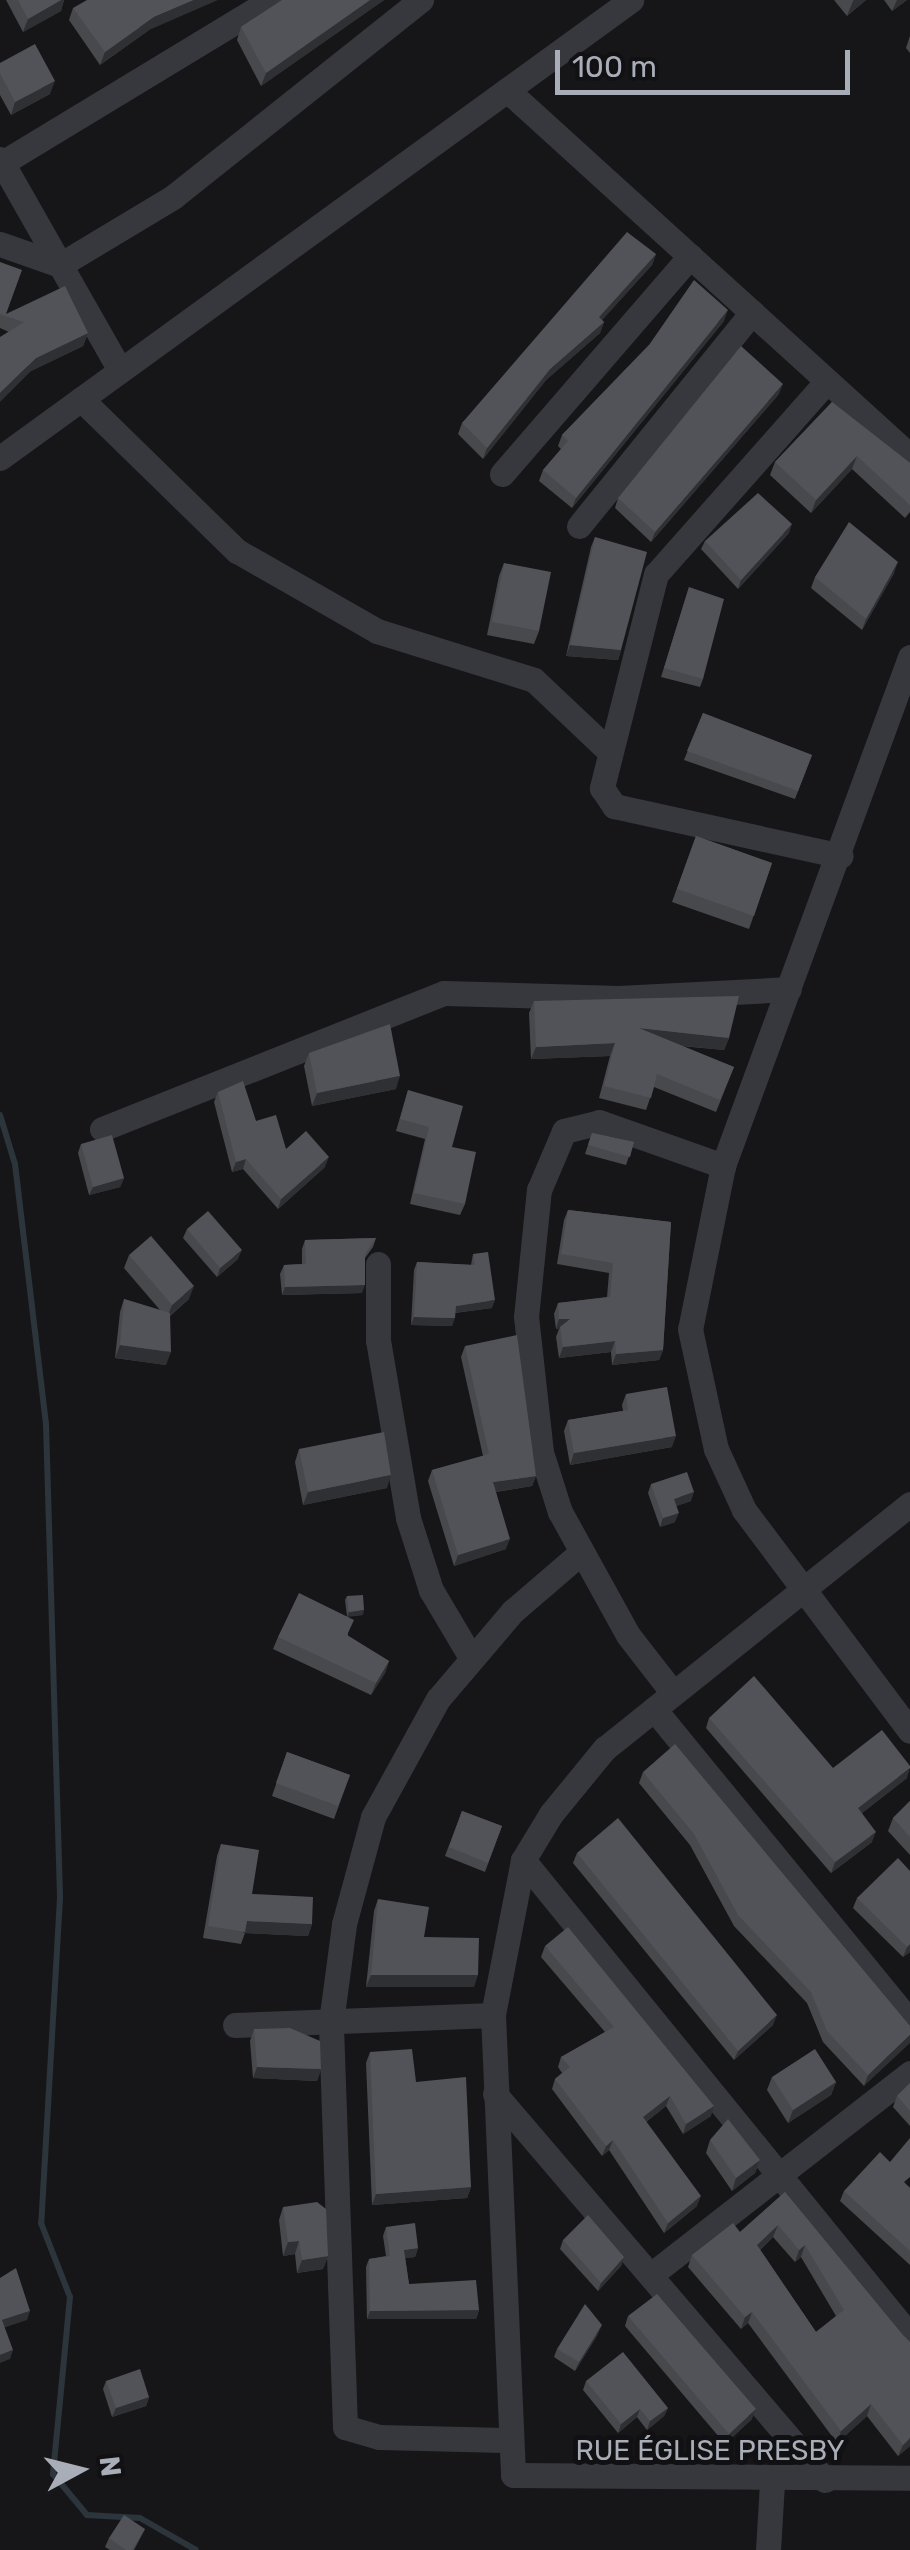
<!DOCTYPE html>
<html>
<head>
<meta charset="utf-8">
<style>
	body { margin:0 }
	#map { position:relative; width:910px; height:2550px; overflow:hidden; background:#161618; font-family:Rubik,sans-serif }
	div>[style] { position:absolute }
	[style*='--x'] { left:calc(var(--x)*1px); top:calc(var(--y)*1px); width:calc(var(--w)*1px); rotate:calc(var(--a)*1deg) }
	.stream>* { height:6px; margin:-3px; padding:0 3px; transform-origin:3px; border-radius:3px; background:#2c353c }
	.minor>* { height:25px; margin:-12.5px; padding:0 12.5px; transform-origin:12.5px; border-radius:12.5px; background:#37383d }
	.wall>* { inset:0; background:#47494d }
	.shaded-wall>* { inset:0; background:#2f3033 }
	.building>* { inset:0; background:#525359 }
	span { translate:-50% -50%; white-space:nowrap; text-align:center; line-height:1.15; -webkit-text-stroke:10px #111113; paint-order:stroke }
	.street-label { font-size:28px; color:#a8adb8 }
	.north { position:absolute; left:30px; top:2420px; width:100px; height:100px; -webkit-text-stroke:8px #111113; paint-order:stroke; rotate:83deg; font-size:28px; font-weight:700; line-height:40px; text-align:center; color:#a8adb8 }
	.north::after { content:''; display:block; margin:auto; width:35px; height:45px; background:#a8adb8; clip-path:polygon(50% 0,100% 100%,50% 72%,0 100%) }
	.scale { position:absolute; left:555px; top:50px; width:295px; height:45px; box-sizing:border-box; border:5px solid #a8adb8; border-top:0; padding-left:12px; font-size:30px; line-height:35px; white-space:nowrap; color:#a8adb8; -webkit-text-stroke:8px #111113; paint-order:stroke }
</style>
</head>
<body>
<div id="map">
	<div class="stream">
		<i style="--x:0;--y:1115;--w:51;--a:73"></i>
		<i style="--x:15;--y:1164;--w:262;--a:83.2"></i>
		<i style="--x:46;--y:1424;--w:474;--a:88.3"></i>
		<i style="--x:60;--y:1898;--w:326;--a:93.3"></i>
		<i style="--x:41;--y:2223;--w:79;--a:68.6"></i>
		<i style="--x:70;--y:2297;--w:178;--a:95.5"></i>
		<i style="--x:53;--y:2474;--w:53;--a:50.3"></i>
		<i style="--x:87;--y:2515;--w:53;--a:3.2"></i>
		<i style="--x:140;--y:2518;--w:64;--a:29.7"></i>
	</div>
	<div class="minor">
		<i style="--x:507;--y:90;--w:544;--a:42.25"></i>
		<i style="--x:0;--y:159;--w:243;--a:60.4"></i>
		<i style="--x:2;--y:163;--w:315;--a:-31.2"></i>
		<i style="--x:0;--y:244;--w:64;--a:19.3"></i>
		<i style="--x:60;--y:265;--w:132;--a:-31"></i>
		<i style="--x:173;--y:197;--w:317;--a:-38.5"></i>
		<i style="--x:827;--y:381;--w:258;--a:131.5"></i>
		<i style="--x:656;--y:574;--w:221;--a:104.2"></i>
		<i style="--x:602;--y:788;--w:22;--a:56"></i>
		<i style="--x:614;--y:806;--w:232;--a:12.4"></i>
		<i style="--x:81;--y:399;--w:218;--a:44.3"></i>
		<i style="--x:237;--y:551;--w:161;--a:29.7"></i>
		<i style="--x:377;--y:631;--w:164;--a:17.3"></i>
		<i style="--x:534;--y:680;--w:102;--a:43.4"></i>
		<i style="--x:0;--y:458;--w:780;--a:-35.97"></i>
		<i style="--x:502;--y:474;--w:288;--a:-49.2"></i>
		<i style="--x:579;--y:526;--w:275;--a:-51"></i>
		<i style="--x:910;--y:657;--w:542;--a:110.17"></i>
		<i style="--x:723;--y:1166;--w:166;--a:101.4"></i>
		<i style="--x:690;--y:1329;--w:123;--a:77.8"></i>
		<i style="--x:716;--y:1449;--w:67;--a:65.3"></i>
		<i style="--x:744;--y:1510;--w:276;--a:53.1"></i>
		<i style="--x:102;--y:1129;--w:368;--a:-21.7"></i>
		<i style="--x:444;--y:993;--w:175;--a:1.6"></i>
		<i style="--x:619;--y:998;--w:170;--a:-3"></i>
		<i style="--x:378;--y:1264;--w:76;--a:90"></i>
		<i style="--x:378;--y:1340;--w:181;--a:80.4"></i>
		<i style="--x:408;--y:1518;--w:76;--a:72.3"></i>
		<i style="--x:431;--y:1590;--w:80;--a:59.3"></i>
		<i style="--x:910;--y:1504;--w:391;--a:141.3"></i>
		<i style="--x:605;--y:1748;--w:85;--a:129.3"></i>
		<i style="--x:551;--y:1814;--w:54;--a:121.3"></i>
		<i style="--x:523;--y:1860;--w:158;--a:101"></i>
		<i style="--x:493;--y:2015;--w:460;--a:87.5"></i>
		<i style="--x:513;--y:2475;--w:397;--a:0.4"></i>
		<i style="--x:673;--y:1693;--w:73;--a:-127.8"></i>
		<i style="--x:628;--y:1635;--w:141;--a:-118.9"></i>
		<i style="--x:560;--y:1512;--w:63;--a:-107.6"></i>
		<i style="--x:541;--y:1452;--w:136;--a:-96.3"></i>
		<i style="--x:526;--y:1317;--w:128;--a:-84.2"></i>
		<i style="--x:539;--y:1190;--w:64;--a:-67"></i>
		<i style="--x:564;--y:1131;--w:36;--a:-14"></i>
		<i style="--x:599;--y:1122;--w:132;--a:19.5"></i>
		<i style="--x:654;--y:1709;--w:404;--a:50.7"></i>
		<i style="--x:523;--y:1860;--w:613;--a:50.89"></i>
		<i style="--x:235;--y:2025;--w:258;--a:-2.2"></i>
		<i style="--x:495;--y:2094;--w:508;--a:49.47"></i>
		<i style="--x:652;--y:2274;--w:327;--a:-37.9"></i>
		<i style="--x:505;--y:2440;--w:126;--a:-178.6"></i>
		<i style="--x:379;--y:2437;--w:35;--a:-164"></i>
		<i style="--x:345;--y:2427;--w:405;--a:-92"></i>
		<i style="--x:331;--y:2022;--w:99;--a:-82.4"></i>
		<i style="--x:344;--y:1924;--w:111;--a:-74.8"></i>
		<i style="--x:373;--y:1817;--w:135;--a:-61.2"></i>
		<i style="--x:438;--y:1699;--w:116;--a:-49.6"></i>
		<i style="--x:513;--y:1611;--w:86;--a:-40.7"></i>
		<i style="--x:768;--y:2550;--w:68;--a:-86.6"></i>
	</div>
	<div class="wall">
		<i style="clip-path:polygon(6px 0,64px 0,61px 11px,23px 32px)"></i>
		<i style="clip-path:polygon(282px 0,384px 0,261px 86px,237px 40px,241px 27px)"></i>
		<i style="clip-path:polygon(834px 0,866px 0,847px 16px)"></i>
		<i style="clip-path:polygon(884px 0,907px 0,892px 11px)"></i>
		<i style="clip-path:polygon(73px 8px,149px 30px,100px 65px,69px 20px)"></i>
		<i style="clip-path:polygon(910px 36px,910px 53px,906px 48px)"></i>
		<i style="clip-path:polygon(0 63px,50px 94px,11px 115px,0 95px)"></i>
		<i style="clip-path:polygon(656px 254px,652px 265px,602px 320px,604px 322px,600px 333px,546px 380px,483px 459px,458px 434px,462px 423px)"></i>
		<i style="clip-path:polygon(0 262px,6px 314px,88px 333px,83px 346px,31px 371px,9px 332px,0 328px)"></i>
		<i style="clip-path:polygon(724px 321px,572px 508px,539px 481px,543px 470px,561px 449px,558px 446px,562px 435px,649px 345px)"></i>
		<i style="clip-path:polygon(779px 394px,651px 542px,615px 508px,618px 498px)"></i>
		<i style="clip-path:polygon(832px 402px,910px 463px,910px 512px,905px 518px,852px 469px,811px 513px,770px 475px,775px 462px)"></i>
		<i style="clip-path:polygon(789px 533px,738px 589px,701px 549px,705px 541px)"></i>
		<i style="clip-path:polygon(595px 537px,621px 650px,618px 660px,566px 656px,591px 547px)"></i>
		<i style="clip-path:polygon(504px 563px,539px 631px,534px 644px,487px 635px,499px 576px)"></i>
		<i style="clip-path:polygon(894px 573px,862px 630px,811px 588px,815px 577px)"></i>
		<i style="clip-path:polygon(689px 587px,703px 679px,700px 687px,661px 677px)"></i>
		<i style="clip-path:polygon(703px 713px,812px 755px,795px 799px,684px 760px)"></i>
		<i style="clip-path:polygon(696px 836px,772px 863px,749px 929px,672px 902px)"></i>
		<i style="clip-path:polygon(534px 1001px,729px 1038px,724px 1050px,681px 1046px,734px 1067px,716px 1112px,654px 1087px,646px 1110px,599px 1098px,610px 1056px,531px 1059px,529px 1013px)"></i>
		<i style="clip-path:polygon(309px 1053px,396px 1089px,312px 1106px,304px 1066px)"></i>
		<i style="clip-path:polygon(408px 1090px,452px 1147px,465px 1204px,460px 1215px,410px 1204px,425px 1139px,396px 1131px)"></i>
		<i style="clip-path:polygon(218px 1092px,256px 1121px,286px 1149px,325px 1167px,278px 1209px,243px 1169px,232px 1172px,214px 1102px)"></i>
		<i style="clip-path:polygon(592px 1133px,634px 1142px,626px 1165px,585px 1154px)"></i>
		<i style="clip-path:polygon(81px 1144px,124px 1178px,120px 1187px,89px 1195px,78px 1153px)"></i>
		<i style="clip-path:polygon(568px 1210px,671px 1222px,663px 1350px,659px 1360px,612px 1365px,611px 1352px,559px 1358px,556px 1337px,559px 1329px,556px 1329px,554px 1314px,558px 1303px,607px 1297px,609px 1273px,557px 1264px,564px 1220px)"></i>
		<i style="clip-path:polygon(187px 1229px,238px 1259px,217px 1277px,183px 1238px)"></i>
		<i style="clip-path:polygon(376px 1238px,373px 1247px,365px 1258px,362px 1293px,282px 1295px,280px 1274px,284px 1265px,302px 1264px,302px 1249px,305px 1240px)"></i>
		<i style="clip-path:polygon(473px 1254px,492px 1308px,455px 1313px,452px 1326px,411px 1325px,414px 1270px,417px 1262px,471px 1265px)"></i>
		<i style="clip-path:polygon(129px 1255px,189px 1299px,170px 1316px,166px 1365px,115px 1358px,120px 1312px,124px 1299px,160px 1310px,124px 1268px)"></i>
		<i style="clip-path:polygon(465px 1346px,536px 1476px,532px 1486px,496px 1492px,506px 1549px,454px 1566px,428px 1481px,432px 1470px,483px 1456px,461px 1357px)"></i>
		<i style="clip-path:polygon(626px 1394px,672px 1447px,570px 1465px,564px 1431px,568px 1420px,623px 1411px,622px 1405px)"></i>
		<i style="clip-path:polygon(299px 1449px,387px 1488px,303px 1505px,295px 1462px)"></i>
		<i style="clip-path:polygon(651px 1484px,691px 1501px,676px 1506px,675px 1522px,660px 1527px,648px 1493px)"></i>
		<i style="clip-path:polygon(347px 1596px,363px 1615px,348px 1616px,348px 1636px,389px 1661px,385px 1673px,371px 1695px,273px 1649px,278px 1637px,347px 1616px,345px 1600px)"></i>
		<i style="clip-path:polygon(709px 1718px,833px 1768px,907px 1778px,862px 1813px,872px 1842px,831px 1873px,706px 1728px)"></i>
		<i style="clip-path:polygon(287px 1752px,350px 1775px,334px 1819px,272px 1796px)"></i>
		<i style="clip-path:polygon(643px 1772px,910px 2026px,864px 2086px,823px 2042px,807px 2003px,734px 1926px,690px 1845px,639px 1783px)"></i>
		<i style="clip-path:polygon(910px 1801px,910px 1855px,888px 1831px,893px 1818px)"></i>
		<i style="clip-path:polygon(462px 1811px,502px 1826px,485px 1872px,445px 1856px)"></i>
		<i style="clip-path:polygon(221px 1844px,252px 1894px,312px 1924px,308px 1936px,245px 1933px,241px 1944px,203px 1938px,217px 1856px)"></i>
		<i style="clip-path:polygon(577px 1853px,773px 2025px,734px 2060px,573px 1863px)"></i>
		<i style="clip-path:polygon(910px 1871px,910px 1952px,903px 1957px,853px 1908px,857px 1898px)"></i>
		<i style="clip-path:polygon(378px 1899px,424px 1937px,474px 1987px,366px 1987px,374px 1911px)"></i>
		<i style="clip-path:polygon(545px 1946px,711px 2116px,683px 2134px,666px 2106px,646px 2122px,697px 2206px,664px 2233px,609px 2150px,602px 2156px,552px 2089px,555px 2079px,562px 2073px,558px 2067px,561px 2057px,605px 2032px,541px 1957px)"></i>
		<i style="clip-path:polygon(254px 2029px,321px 2069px,317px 2081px,253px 2078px,250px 2041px)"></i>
		<i style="clip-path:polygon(370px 2052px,416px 2082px,471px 2187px,467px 2198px,372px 2205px,366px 2063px)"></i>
		<i style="clip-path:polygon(772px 2077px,836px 2082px,831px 2095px,788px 2123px,767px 2090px)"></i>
		<i style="clip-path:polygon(910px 2083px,910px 2126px,893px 2107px,897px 2096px)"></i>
		<i style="clip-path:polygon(710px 2140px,760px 2160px,755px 2173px,732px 2191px,706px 2153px)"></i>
		<i style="clip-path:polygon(908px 2186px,910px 2188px,910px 2265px,840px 2201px,844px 2191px)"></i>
		<i style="clip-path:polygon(evenodd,785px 2192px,902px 2334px,910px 2446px,898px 2456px,867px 2416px,837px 2443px,748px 2323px,741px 2329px,688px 2267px,692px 2255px,740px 2232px,785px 2192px,773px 2237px,795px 2262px,801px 2257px,836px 2316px,816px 2332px,760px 2250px,773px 2237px)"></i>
		<i style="clip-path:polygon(283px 2207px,328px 2256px,323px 2269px,297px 2273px,295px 2254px,283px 2256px,279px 2220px)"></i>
		<i style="clip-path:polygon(386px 2227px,418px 2248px,415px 2257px,405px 2258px,409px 2284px,479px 2310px,476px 2319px,367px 2319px,366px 2267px,369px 2259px,386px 2256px,383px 2236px)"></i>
		<i style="clip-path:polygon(563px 2240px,624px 2257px,621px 2266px,598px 2291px,560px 2249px)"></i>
		<i style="clip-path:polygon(628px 2316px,752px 2419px,725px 2444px,625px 2326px)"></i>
		<i style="clip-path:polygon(598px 2334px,575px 2371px,554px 2357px,557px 2349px)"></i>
		<i style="clip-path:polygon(106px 2381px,149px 2397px,146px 2406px,112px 2417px,103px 2389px)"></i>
		<i style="clip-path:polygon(586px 2381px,668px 2408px,664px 2416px,647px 2430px,637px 2417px,618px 2433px,583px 2390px)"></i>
		<i style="clip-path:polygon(145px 2529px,134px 2550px,110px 2550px,105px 2547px,109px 2538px)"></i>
	</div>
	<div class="shaded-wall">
		<i style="clip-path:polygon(61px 0,64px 0,61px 11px,23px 32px,28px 19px)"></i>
		<i style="clip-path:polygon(194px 0,218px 0,149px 30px,100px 65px,105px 52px,154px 17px)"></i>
		<i style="clip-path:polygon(370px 0,384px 0,261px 86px,266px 73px)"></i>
		<i style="clip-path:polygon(854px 0,866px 0,847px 16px,853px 1px)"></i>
		<i style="clip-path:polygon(897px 0,907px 0,892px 11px)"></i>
		<i style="clip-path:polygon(55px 81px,50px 94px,11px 115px,15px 102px)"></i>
		<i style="clip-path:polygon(656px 254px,652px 265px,595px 328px,599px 317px)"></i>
		<i style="clip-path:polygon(728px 310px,724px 321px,572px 508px,576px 498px)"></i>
		<i style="clip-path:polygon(604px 322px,600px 333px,546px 380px,483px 459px,487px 448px,550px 369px)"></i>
		<i style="clip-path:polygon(88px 333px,83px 346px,31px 371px,0 402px,0 393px,36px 358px)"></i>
		<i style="clip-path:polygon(783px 384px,779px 394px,651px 542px,655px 532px)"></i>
		<i style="clip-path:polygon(857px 456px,852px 469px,811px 513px,816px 500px)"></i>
		<i style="clip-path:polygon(792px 524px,789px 533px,738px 589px,741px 580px)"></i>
		<i style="clip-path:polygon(898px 562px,894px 573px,862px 630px,866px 619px)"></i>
		<i style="clip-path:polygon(570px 645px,621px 650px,618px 660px,566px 656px)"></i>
		<i style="clip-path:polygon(639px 1028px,729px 1038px,724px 1050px,634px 1041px)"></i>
		<i style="clip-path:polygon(615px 1043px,610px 1056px,531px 1059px,536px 1047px)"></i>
		<i style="clip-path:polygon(400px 1076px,396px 1089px,312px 1106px,317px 1093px)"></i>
		<i style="clip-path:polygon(329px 1157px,325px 1167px,278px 1209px,281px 1199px)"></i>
		<i style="clip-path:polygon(246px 1159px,243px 1169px,232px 1172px,236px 1162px)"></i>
		<i style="clip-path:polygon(124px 1178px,120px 1187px,89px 1195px,93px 1187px)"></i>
		<i style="clip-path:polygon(242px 1250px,238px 1259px,217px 1277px,220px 1268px)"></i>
		<i style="clip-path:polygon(365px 1285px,362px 1293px,282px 1295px,285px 1287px)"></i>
		<i style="clip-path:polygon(194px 1286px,189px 1299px,167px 1318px,172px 1305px)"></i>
		<i style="clip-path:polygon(495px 1300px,492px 1308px,453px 1313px,456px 1306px)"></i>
		<i style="clip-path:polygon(414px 1317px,455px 1318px,452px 1326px,411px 1325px)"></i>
		<i style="clip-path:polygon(559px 1319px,570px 1319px,566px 1329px,556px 1329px)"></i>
		<i style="clip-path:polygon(615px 1341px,611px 1352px,559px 1358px,563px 1347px)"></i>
		<i style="clip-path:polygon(120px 1345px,171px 1352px,166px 1365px,115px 1358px)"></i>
		<i style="clip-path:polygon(663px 1350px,659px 1360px,612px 1365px,616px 1354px)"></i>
		<i style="clip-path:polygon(676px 1436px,672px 1447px,570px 1465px,574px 1453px)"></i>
		<i style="clip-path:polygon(391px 1475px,387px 1488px,303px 1505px,308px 1492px)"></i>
		<i style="clip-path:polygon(536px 1476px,532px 1486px,489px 1493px,493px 1482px)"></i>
		<i style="clip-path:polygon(694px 1492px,691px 1501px,671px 1508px,674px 1499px)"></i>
		<i style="clip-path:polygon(679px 1513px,675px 1522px,660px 1527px,663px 1518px)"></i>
		<i style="clip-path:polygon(510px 1539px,506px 1549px,454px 1566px,458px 1555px)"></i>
		<i style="clip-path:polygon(364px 1610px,363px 1615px,347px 1617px,349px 1612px)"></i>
		<i style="clip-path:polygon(389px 1661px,385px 1673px,371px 1695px,376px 1683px)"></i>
		<i style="clip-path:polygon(910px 1768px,907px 1778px,854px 1819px,858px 1808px)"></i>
		<i style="clip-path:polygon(876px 1832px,872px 1842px,831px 1873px,835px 1862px)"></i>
		<i style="clip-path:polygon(247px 1921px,312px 1924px,308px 1936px,243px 1933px)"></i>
		<i style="clip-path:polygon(910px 1944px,910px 1952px,903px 1957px,907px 1947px)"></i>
		<i style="clip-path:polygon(371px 1975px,478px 1975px,474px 1987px,366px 1987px)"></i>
		<i style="clip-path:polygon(777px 2015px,773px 2025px,734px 2060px,738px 2051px)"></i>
		<i style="clip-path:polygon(910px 2035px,910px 2043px,864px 2086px,868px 2075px)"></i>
		<i style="clip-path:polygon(257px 2067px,321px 2069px,317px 2081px,253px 2078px)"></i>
		<i style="clip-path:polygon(836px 2082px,831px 2095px,788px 2123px,793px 2110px)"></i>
		<i style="clip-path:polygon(670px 2096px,666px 2106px,639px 2127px,643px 2117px)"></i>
		<i style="clip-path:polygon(714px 2106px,711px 2116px,683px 2134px,686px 2124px)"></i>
		<i style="clip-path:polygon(613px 2140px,609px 2150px,602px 2156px,606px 2146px)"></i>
		<i style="clip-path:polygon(760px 2160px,755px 2173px,732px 2191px,736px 2178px)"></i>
		<i style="clip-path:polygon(471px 2187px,467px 2198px,372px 2205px,376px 2194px)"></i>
		<i style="clip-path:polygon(701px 2196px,697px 2206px,664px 2233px,668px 2223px)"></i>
		<i style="clip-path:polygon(778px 2225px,773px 2237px,752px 2257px,757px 2245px)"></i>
		<i style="clip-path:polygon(299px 2241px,295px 2254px,283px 2256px,288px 2242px)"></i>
		<i style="clip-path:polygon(805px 2245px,801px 2257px,795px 2262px,799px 2250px)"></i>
		<i style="clip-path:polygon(418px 2248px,415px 2257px,401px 2259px,404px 2250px)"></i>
		<i style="clip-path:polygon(328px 2256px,323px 2269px,297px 2273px,302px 2260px)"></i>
		<i style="clip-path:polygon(624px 2257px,621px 2266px,598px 2291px,601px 2283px)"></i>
		<i style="clip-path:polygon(479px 2310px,476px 2319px,367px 2319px,370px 2311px)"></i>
		<i style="clip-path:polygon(30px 2311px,27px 2320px,0 2329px,2px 2320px)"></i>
		<i style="clip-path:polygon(752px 2312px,748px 2323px,741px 2329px,745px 2317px)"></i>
		<i style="clip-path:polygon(602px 2325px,598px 2334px,575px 2371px,579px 2362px)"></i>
		<i style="clip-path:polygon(13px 2350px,10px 2359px,0 2363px,0 2355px)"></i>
		<i style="clip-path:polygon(149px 2397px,146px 2406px,112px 2417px,116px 2408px)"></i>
		<i style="clip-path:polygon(871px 2404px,867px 2416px,837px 2443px,841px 2431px)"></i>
		<i style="clip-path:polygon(668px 2408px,664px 2416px,647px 2430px,650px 2421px)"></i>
		<i style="clip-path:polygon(640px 2409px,637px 2417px,618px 2433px,621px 2424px)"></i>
		<i style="clip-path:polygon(756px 2409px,752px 2419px,725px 2444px,729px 2434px)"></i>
		<i style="clip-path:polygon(910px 2438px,910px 2446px,898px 2456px,903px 2445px)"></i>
	</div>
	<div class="building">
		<i style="clip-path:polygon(18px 0,61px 0,28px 19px)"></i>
		<i style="clip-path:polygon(87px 0,194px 0,154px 17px,105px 52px,73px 8px)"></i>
		<i style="clip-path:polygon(282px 0,370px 0,266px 73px,241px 27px)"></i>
		<i style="clip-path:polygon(35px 44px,55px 81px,15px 102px,0 73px,0 63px)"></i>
		<i style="clip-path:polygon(627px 232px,656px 254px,599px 317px,604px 322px,550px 369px,487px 448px,462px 423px)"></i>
		<i style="clip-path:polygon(0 262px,22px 270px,6px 314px,65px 286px,88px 333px,36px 358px,0 393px,0 337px,24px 322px,0 314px)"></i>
		<i style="clip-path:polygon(694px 280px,728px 310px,576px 498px,543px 470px,568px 441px,562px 435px,649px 345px)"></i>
		<i style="clip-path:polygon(741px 346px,783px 384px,655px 532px,618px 498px)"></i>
		<i style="clip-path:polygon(832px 402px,910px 463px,910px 505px,857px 456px,816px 500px,775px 462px)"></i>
		<i style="clip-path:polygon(758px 493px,792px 524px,741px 580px,705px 541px)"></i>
		<i style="clip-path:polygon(849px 522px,898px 562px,866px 619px,815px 577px)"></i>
		<i style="clip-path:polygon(595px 537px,647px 552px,621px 650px,570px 645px)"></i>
		<i style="clip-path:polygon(504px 563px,551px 572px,539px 631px,492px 622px)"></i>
		<i style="clip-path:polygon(689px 587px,724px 599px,703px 679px,664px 668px)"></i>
		<i style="clip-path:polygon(703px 713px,812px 755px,798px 791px,687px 751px)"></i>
		<i style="clip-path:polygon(696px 836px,772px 863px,754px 916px,677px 889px)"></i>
		<i style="clip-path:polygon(739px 996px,729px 1038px,639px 1028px,734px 1067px,720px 1100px,657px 1074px,651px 1098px,604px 1086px,615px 1043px,536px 1047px,534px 1001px)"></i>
		<i style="clip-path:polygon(390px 1024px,400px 1076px,317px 1093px,309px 1053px)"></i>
		<i style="clip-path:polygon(243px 1081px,256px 1121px,276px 1115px,286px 1149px,306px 1131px,329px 1157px,281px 1199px,246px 1159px,236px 1162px,218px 1092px)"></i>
		<i style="clip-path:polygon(408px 1090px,463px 1106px,452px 1147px,476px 1152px,465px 1204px,414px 1193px,429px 1127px,400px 1119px)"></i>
		<i style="clip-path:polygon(592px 1133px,634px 1142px,630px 1157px,588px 1145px)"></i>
		<i style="clip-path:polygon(112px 1135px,124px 1178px,93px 1187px,81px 1144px)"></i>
		<i style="clip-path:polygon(568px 1210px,671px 1222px,663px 1350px,616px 1354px,615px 1341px,563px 1347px,560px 1327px,570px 1319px,559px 1319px,558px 1303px,610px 1297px,613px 1263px,561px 1254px)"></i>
		<i style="clip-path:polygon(208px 1211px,242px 1250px,220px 1268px,187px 1229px)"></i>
		<i style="clip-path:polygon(151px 1236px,194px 1286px,172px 1305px,129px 1255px)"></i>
		<i style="clip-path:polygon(376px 1238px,365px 1254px,365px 1285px,285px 1287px,284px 1265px,306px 1264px,305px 1240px)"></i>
		<i style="clip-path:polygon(488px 1252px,495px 1300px,456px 1306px,455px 1318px,414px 1317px,417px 1262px,475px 1265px,473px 1254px)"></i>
		<i style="clip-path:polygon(124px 1299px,170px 1313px,171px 1352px,120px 1345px)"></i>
		<i style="clip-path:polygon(517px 1335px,536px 1476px,493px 1482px,510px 1539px,458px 1555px,432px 1470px,489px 1454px,465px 1346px)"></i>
		<i style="clip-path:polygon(667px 1387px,676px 1436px,574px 1453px,568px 1420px,628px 1410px,626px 1394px)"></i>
		<i style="clip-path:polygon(384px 1432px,391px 1475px,308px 1492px,299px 1449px)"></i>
		<i style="clip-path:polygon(687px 1472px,694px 1492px,674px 1499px,679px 1513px,663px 1518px,651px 1484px)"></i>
		<i style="clip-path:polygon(299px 1593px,354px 1620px,347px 1635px,389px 1661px,376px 1683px,278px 1637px)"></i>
		<i style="clip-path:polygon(363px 1595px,364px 1610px,349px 1612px,347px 1596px)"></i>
		<i style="clip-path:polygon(754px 1676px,833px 1768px,882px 1730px,910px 1766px,910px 1768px,858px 1808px,876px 1832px,835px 1862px,709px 1718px)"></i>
		<i style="clip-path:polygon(675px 1744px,910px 2026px,910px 2035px,868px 2075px,827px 2031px,811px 1992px,738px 1915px,694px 1834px,643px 1772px)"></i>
		<i style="clip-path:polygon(287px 1752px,350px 1775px,338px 1806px,276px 1783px)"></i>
		<i style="clip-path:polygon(910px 1801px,910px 1837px,893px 1818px)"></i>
		<i style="clip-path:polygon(462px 1811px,502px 1826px,488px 1863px,449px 1847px)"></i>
		<i style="clip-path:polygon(618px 1818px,777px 2015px,738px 2051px,577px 1853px)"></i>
		<i style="clip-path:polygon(221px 1844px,259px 1850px,252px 1894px,313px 1897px,312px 1924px,247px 1921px,245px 1932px,208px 1926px)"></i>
		<i style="clip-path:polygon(898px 1858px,910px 1871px,910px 1944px,907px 1947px,857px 1898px)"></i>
		<i style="clip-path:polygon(378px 1899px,429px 1907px,424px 1937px,479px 1938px,478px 1975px,371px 1975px)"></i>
		<i style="clip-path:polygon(568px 1927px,714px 2106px,686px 2124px,670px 2096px,643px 2117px,701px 2196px,668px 2223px,613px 2140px,606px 2146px,555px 2079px,570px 2067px,561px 2057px,614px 2027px,545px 1946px)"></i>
		<i style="clip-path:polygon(290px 2028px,320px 2041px,321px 2069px,257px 2067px,254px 2029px)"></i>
		<i style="clip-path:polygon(412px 2049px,416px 2082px,466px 2077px,471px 2187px,376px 2194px,370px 2052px)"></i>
		<i style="clip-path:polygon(815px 2049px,836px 2082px,793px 2110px,772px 2077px)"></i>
		<i style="clip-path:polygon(910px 2083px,910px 2111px,897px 2096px)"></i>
		<i style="clip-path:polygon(728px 2119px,760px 2160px,736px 2178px,710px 2140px)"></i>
		<i style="clip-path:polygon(910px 2138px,910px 2177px,904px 2182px,910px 2188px,910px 2251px,844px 2191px,880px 2152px,890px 2162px)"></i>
		<i style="clip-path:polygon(evenodd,785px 2192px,902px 2334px,910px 2342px,910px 2438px,903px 2445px,871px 2404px,841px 2431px,752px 2312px,745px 2317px,692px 2255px,733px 2223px,740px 2232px,785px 2192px,778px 2225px,799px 2250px,805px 2245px,844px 2310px,816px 2332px,757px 2245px,778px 2225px)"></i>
		<i style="clip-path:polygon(317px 2202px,326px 2209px,328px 2256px,302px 2260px,299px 2241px,288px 2242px,283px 2207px)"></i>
		<i style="clip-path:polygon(588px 2215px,624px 2257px,601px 2283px,563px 2240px)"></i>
		<i style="clip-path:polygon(415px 2223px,418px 2248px,404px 2250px,409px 2284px,476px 2280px,479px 2310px,370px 2311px,369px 2259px,390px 2256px,386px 2227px)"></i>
		<i style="clip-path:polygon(16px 2268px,30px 2311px,2px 2320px,13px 2350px,0 2355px,0 2278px)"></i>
		<i style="clip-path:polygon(657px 2294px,756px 2409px,729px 2434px,628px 2316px)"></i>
		<i style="clip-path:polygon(585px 2304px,602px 2325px,579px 2362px,557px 2349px)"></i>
		<i style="clip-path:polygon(623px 2352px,668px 2408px,650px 2421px,640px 2409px,621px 2424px,586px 2381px)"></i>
		<i style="clip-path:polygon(140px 2369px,149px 2397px,116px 2408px,106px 2381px)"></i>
		<i style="clip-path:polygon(124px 2515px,145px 2529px,132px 2550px,126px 2550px,109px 2538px)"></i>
	</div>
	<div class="street-label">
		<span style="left:710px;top:2451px">RUE ÉGLISE PRESBY</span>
	</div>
	<div class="north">N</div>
	<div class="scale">100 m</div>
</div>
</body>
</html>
